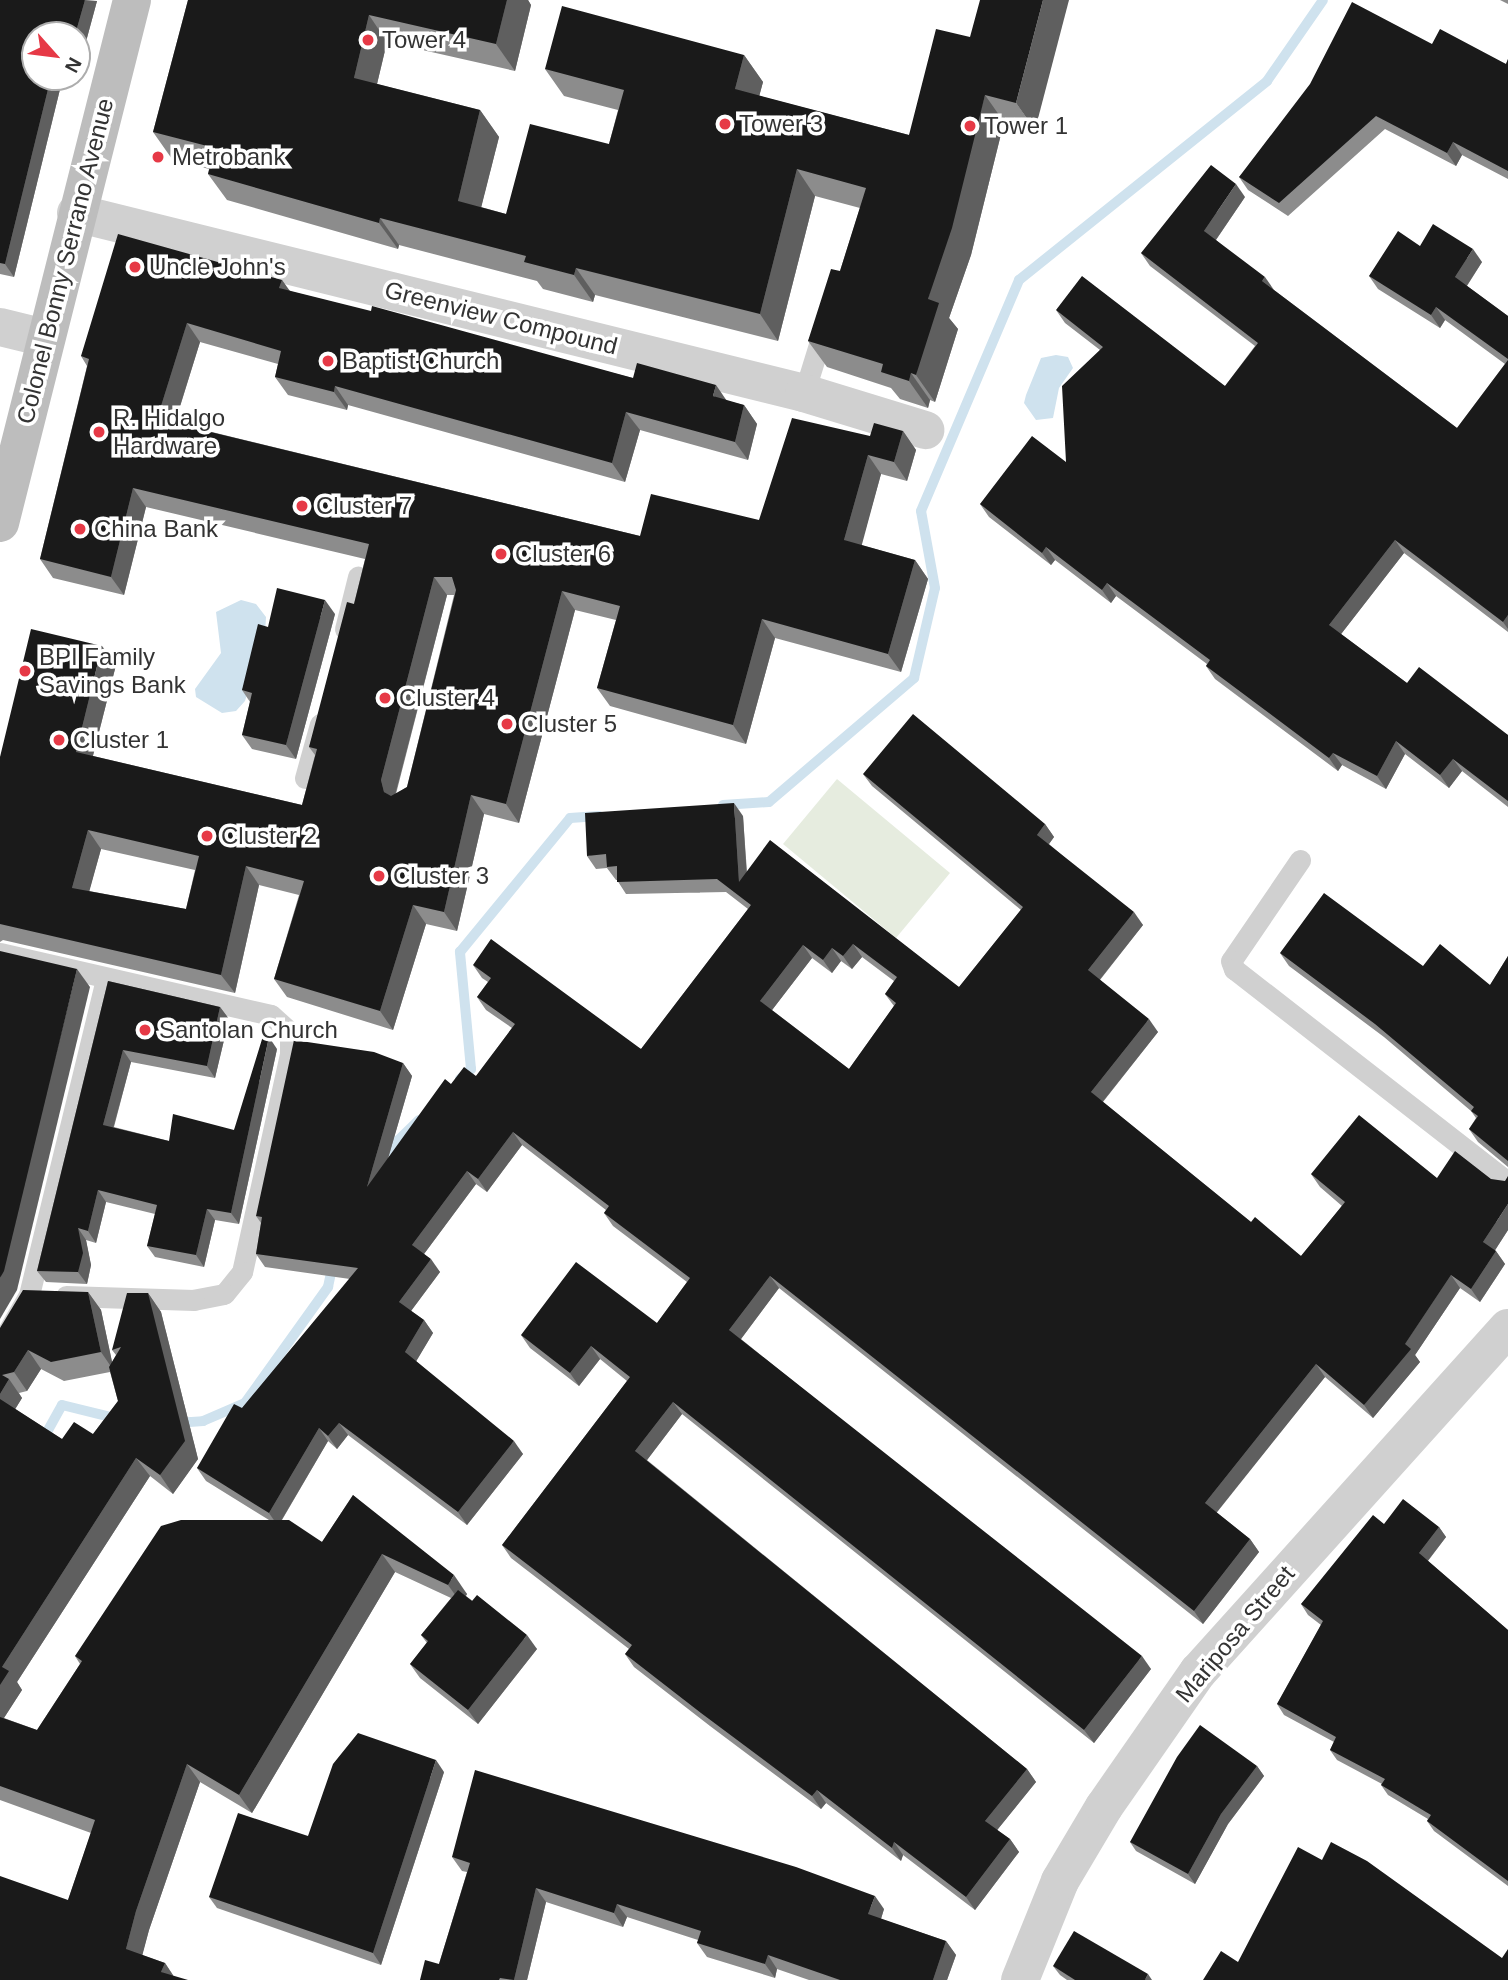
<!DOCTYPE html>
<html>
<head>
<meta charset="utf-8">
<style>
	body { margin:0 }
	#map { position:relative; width:1508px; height:1980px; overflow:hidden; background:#fff; font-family:Helvetica,sans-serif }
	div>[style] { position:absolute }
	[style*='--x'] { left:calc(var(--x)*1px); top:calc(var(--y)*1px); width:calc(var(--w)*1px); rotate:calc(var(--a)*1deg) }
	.green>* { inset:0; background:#e6ecdf }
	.water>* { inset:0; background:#cfe2ee }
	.stream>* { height:10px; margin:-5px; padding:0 5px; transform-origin:5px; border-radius:5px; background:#cfe2ee }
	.service>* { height:21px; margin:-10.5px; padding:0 10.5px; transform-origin:10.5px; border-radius:10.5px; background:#d0d0d0 }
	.minor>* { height:38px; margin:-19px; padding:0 19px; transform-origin:19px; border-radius:19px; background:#d0d0d0 }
	.tertiary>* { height:38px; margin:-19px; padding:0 19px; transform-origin:19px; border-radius:19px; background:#d0d0d0 }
	.secondary>* { height:38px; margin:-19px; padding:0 19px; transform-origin:19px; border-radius:19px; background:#bdbdbd }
	.wall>* { inset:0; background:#8c8c8c }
	.shaded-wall>* { inset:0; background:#5f5f5f }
	.building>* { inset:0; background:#1a1a1a }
	.dots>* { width:19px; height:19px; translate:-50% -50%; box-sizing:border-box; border:4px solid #fff; border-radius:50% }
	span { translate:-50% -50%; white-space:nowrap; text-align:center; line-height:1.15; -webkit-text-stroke:7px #fff; paint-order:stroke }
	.poi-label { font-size:24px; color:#333 }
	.left { translate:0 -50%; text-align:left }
	.street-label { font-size:24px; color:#333 }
	.north { position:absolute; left:21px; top:21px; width:70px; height:70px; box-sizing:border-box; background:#fff; border:2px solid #adadad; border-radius:50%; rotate:118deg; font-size:19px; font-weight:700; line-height:28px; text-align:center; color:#333 }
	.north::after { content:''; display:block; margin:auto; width:24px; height:32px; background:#e63946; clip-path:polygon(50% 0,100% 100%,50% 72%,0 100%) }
</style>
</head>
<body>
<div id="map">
	<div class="green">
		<i style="clip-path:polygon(837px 779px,950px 873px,896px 938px,783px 844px)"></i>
	</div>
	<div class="water">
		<i style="clip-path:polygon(1056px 355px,1068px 357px,1073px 368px,1059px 388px,1053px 418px,1036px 420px,1024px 403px,1026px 395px,1041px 358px)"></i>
		<i style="clip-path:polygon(241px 600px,256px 604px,266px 617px,265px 634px,245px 701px,236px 711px,222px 713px,196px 697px,195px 689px,221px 653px,216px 612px)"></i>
	</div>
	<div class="stream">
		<i style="--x:723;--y:805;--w:46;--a:-3.7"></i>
		<i style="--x:769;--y:802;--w:191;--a:-40.5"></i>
		<i style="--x:914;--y:678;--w:92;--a:-76.9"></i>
		<i style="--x:935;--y:588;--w:78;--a:-100.3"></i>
		<i style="--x:921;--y:511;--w:251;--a:-67"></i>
		<i style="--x:1019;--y:280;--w:318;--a:-38.7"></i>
		<i style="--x:1267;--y:81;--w:98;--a:-55.3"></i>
		<i style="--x:460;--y:1079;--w:15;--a:-42"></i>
		<i style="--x:471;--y:1069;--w:118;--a:-95.4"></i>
		<i style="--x:460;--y:952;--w:173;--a:-50.6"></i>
		<i style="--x:570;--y:818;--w:29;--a:-4"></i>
		<i style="--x:383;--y:1155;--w:50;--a:-44.2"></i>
		<i style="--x:176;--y:1423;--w:27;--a:-4"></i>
		<i style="--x:203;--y:1421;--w:46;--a:-23.2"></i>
		<i style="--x:245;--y:1403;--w:143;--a:-54.4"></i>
		<i style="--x:328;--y:1287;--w:25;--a:-78"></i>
		<i style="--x:42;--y:1441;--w:41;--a:-60.9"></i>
		<i style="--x:62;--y:1405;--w:59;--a:13.8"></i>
	</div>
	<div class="service">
		<i style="--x:804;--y:393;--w:71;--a:-72.8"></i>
		<i style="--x:345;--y:629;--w:54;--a:-76"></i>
		<i style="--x:305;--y:778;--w:56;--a:-74.5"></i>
		<i style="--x:1300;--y:860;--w:122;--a:124.3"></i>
		<i style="--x:1231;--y:961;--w:9;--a:69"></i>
		<i style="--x:1234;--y:969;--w:347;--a:37.9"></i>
		<i style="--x:0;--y:953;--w:278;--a:12.9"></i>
		<i style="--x:271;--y:1015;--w:25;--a:42"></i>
		<i style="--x:290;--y:1032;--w:22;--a:90"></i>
		<i style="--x:290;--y:1054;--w:223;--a:102.4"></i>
		<i style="--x:242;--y:1272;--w:28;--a:129"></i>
		<i style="--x:224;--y:1294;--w:31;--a:169"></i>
		<i style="--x:194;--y:1300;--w:128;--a:-178.2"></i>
		<i style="--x:0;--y:1345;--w:58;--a:-59.9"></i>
		<i style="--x:29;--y:1295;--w:325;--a:-76.3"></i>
	</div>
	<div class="minor">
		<i style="--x:76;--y:213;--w:750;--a:13.89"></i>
		<i style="--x:804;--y:393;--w:127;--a:17"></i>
		<i style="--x:0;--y:327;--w:46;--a:13.7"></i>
	</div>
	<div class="tertiary">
		<i style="--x:1020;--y:1980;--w:107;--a:-68"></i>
		<i style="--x:1060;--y:1881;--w:86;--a:-59.3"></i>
		<i style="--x:1104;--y:1807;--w:165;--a:-55.2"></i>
		<i style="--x:1198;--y:1672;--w:463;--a:-48"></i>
	</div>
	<div class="secondary">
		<i style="--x:0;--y:523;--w:539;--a:-75.83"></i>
	</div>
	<div class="wall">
		<i style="clip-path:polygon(0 0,97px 1px,81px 60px,77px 59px,77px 35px,35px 35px,35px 77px,63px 77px,14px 277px,0 274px)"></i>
		<i style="clip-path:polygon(188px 0,528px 0,531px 5px,515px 71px,387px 42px,377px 84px,480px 110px,499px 137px,481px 207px,506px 214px,609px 144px,618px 110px,564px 96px,545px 69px,744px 55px,763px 82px,759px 96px,909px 135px,970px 37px,1035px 130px,1004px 122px,971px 255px,949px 318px,958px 329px,935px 402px,930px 400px,928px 408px,900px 399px,891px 388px,827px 367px,808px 341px,840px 271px,860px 208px,815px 196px,778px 341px,595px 295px,593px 302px,543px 289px,537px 281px,399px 245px,398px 249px,227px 200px,208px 174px,209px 169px,172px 159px,153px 132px)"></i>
		<i style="clip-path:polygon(1500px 0,1508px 0,1508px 4px)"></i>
		<i style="clip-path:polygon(1432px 44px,1506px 64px,1508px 59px,1508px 179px,1462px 155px,1456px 166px,1385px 129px,1288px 216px,1248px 190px,1239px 177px)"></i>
		<i style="clip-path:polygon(1245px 197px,1216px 240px,1274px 290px,1457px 428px,1505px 364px,1445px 320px,1440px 328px,1378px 289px,1369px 276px,1420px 246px,1482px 262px,1467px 286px,1508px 316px,1508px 632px,1404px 553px,1341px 634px,1407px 683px,1508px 735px,1508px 807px,1462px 771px,1449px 788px,1405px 754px,1386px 789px,1342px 765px,1338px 771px,1215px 679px,1206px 666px,1207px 664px,1116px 596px,1111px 603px,1055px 560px,1051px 565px,989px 517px,980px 504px,1066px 462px,1100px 350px,1065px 323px,1056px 310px,1225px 386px,1255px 346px,1150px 266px,1141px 253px)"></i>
		<i style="clip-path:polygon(evenodd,282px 280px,289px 291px,633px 378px,744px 405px,757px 424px,748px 460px,640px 430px,625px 482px,348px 405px,347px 410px,288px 395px,275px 377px,278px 364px,200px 342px,175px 423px,640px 536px,759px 520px,870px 436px,903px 431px,916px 450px,907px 481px,881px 474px,861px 545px,915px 560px,928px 579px,901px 672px,775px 638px,746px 744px,610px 706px,597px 688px,616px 620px,575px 610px,519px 823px,484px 814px,457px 931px,426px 924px,393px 1030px,287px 997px,274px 979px,299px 895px,259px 885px,235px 993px,3px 940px,0 942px,0 757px,116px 665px,93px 756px,302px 805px,315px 755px,309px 747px,354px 604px,365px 559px,146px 507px,124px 595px,53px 578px,40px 559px,87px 366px,81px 356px,282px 280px,447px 595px,454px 595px,407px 787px,396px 794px,447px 595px,282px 280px,101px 849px,195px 870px,186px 909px,89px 891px,101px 849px)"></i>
		<i style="clip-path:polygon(335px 614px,296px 759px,252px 749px,242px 735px,250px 702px,242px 690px,268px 627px)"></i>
		<i style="clip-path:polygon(evenodd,863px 774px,1045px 824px,1054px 837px,1049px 844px,1143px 925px,1100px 980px,1158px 1032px,1103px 1102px,1251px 1222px,1301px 1256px,1342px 1206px,1320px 1187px,1311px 1174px,1437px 1178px,1508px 1230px,1495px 1250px,1505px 1264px,1480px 1302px,1460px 1288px,1415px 1355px,1420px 1362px,1373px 1418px,1325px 1377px,1216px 1512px,1250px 1539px,1259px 1552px,1203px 1624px,779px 1288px,741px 1339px,1151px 1669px,1094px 1743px,682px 1414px,647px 1460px,1027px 1769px,1036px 1782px,997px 1830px,1010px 1839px,1019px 1852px,975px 1910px,903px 1855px,901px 1861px,826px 1803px,821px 1809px,710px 1726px,634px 1667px,625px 1654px,629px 1649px,511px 1558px,502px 1545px,627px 1381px,600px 1359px,579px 1386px,530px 1348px,521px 1335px,657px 1323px,687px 1282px,613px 1226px,604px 1213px,606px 1210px,522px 1145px,487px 1192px,476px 1184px,424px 1254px,440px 1272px,411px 1311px,424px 1320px,433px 1333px,416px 1361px,523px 1454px,467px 1525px,348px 1435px,337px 1449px,328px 1441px,282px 1520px,322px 1542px,353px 1495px,467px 1594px,466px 1596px,537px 1649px,478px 1724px,420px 1678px,410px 1664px,427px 1643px,421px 1635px,451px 1598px,395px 1572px,252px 1813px,200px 1782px,149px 1930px,142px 1955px,165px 1963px,173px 1975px,0 1980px,68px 1900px,91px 1833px,0 1800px,0 1328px,88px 1292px,101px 1310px,112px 1362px,116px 1355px,112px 1350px,148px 1293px,161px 1312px,198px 1459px,173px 1494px,150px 1476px,17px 1682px,22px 1690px,4px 1718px,37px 1730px,80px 1664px,75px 1656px,269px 1520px,206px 1481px,197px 1468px,242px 1408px,350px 1279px,265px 1267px,256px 1254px,261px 1223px,256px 1216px,403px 1063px,412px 1076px,388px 1158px,451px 1084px,476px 1076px,512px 1028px,486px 1010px,477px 997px,488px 982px,482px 978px,473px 965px,641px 1049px,748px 909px,726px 892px,626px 894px,617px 880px,616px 880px,607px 868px,596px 869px,587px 856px,743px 816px,747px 872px,959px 987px,1021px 910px,872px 786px,863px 774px,862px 957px,894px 981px,885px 994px,894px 1006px,849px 1069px,772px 1010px,812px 958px,832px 973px,841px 961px,852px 969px,862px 957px,863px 774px,41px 1369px,64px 1381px,110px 1372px,118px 1401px,93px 1434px,62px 1439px,15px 1409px,22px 1398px,19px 1393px,27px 1391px,41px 1369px)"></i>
		<i style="clip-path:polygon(1280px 953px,1423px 966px,1490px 985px,1508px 956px,1508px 1167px,1478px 1142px,1469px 1129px,1476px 1118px,1471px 1111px,1384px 1037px,1289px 966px)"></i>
		<i style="clip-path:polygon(108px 981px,220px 1007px,229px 1019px,215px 1078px,131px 1062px,114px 1127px,169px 1141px,234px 1130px,277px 1049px,239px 1224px,215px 1220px,204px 1267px,155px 1257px,147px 1246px,155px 1214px,106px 1202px,96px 1243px,86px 1240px,91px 1265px,87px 1284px,46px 1282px,37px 1271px)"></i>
		<i style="clip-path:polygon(1384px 1524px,1439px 1527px,1446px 1537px,1428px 1561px,1508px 1630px,1508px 1886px,1434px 1831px,1427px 1821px,1428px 1819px,1388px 1795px,1381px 1785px,1382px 1784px,1337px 1760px,1330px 1750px,1334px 1742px,1284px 1715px,1277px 1704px,1321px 1625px,1308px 1615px,1301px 1604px)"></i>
		<i style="clip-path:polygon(1257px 1766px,1264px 1776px,1228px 1824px,1195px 1884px,1136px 1851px,1130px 1842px)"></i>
		<i style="clip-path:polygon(444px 1772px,381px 1965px,217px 1908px,209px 1897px,308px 1836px)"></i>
		<i style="clip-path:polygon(452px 1857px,884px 1909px,881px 1919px,946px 1941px,956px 1955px,947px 1980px,809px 1980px,777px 1969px,775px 1978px,707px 1957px,697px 1943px,698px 1940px,627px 1917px,623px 1927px,546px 1902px,527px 1980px,420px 1980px,439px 1964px,467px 1872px,462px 1871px)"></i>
		<i style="clip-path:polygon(1053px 1966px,1152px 1980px,1067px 1980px,1060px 1975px)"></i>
	</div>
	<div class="shaded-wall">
		<i style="clip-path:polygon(85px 0,97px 1px,81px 60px,77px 54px,77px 35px,75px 35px)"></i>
		<i style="clip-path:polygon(507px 0,528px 0,531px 5px,515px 71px,496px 44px)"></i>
		<i style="clip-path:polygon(1043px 0,1069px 0,1035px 130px,1016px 103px)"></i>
		<i style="clip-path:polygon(369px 15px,387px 42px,372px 105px,354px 78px)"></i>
		<i style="clip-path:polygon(744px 55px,763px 82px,754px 116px,735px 89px)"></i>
		<i style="clip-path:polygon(51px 77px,63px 77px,14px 277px,5px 264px)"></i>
		<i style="clip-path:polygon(985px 95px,1004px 122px,971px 255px,949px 318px,958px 329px,935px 402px,916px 375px,928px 299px)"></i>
		<i style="clip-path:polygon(480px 110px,499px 137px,476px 228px,458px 201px)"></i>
		<i style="clip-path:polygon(1453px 142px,1462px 155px,1456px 166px,1447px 153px)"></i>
		<i style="clip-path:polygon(797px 169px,815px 196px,778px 341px,760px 314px)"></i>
		<i style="clip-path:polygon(1236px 184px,1245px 197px,1213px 244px,1204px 231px)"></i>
		<i style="clip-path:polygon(380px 218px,399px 245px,398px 249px,379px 223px)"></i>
		<i style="clip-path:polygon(1473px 249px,1482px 262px,1464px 290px,1455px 277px)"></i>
		<i style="clip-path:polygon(576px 268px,595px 295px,593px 302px,574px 275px)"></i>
		<i style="clip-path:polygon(1265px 277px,1274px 290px,1262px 281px)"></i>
		<i style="clip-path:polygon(282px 280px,295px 298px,279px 288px)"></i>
		<i style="clip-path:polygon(1436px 307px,1445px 320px,1440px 328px,1431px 315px)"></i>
		<i style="clip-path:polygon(187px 323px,200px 342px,170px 438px,157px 419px)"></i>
		<i style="clip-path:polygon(911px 373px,930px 400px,928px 408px,909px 381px)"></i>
		<i style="clip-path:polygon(716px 385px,729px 404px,713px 396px)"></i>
		<i style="clip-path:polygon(335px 386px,348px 405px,347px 410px,334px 392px)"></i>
		<i style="clip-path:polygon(744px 405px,757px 424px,748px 460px,735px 442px)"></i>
		<i style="clip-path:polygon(626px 412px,640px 430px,625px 482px,612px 463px)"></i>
		<i style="clip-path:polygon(903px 431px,916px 450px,907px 481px,894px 462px)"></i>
		<i style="clip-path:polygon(868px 455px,881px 474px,858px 559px,844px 540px)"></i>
		<i style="clip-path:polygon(133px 488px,146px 507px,124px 595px,111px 577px)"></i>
		<i style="clip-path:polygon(1395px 540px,1404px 553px,1338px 638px,1329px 625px)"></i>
		<i style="clip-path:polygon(1046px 547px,1055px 560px,1051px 565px,1042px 553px)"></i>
		<i style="clip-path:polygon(915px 560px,928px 579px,901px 672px,888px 654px)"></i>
		<i style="clip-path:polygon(434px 577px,447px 595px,394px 799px,384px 792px,381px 780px)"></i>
		<i style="clip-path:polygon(1107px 583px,1116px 596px,1111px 603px,1102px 590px)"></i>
		<i style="clip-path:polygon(562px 591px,575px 610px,519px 823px,506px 804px)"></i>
		<i style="clip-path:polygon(325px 600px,335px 614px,296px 759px,286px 745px)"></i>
		<i style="clip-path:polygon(1508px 615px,1508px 629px,1503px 622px)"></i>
		<i style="clip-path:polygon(762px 619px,775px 638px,746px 744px,733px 725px)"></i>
		<i style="clip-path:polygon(102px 646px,116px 665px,89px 771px,76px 752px)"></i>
		<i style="clip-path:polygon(1396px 741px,1405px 754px,1386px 789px,1377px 776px)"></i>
		<i style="clip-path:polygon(1333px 753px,1342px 765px,1338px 771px,1329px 758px)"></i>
		<i style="clip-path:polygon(1453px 759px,1462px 771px,1449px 788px,1440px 775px)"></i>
		<i style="clip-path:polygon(471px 795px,484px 814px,457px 931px,444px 912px)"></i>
		<i style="clip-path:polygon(734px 803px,743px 816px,748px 895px,739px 882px)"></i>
		<i style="clip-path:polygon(1045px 824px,1054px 837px,1046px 848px,1037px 835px)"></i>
		<i style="clip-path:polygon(88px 830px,101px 849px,85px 907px,72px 888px)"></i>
		<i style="clip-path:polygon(246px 866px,259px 885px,235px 993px,221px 975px)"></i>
		<i style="clip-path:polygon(413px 905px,426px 924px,393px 1030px,380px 1011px)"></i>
		<i style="clip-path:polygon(1134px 912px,1143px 925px,1097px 983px,1088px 970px)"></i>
		<i style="clip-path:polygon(853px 944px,862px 957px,852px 969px,843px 956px)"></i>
		<i style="clip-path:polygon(803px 945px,812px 958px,769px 1014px,760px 1001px)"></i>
		<i style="clip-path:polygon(832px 948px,841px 961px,832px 973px,823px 960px)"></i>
		<i style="clip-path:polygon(77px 969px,90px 987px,17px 1290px,0 1319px,0 1278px)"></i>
		<i style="clip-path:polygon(220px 1007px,229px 1019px,215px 1078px,207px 1066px)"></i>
		<i style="clip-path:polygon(1149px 1019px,1158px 1032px,1100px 1105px,1091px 1092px)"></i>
		<i style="clip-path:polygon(269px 1037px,277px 1049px,239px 1224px,231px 1213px)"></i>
		<i style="clip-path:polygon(123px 1050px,131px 1062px,111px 1136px,103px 1125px)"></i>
		<i style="clip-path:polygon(403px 1063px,412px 1076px,376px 1200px,367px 1187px)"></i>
		<i style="clip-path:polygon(513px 1132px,522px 1145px,487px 1192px,478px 1179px)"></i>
		<i style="clip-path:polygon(467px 1171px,476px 1184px,421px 1258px,412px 1245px)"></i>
		<i style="clip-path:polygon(98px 1190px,106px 1202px,96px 1243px,88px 1231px)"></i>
		<i style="clip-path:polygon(1508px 1204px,1508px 1230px,1492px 1255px,1483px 1242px)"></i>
		<i style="clip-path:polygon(207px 1209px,215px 1220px,204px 1267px,196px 1255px)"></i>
		<i style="clip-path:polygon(78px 1228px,86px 1240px,91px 1265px,87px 1284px,78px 1272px)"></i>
		<i style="clip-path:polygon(1496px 1251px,1505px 1264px,1480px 1302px,1471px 1289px)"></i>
		<i style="clip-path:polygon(431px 1259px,440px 1272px,408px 1315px,399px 1302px)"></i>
		<i style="clip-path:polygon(1451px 1275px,1460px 1288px,1415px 1355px,1420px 1362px,1373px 1418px,1364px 1405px)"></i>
		<i style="clip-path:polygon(770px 1276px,779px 1288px,738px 1343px,729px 1330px)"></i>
		<i style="clip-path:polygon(88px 1292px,101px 1310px,114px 1371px,101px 1352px)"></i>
		<i style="clip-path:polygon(148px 1293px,161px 1312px,198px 1459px,173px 1494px,160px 1475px)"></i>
		<i style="clip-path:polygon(424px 1320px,433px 1333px,414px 1365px,405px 1352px)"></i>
		<i style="clip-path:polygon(591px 1346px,600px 1359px,579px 1386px,570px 1373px)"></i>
		<i style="clip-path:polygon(28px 1350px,41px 1369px,27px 1391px,14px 1372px)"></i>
		<i style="clip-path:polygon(1316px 1364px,1325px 1377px,1214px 1516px,1205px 1503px)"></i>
		<i style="clip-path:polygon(9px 1379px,22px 1398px,11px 1416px,0 1401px,0 1394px)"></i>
		<i style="clip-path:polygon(673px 1402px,682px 1414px,644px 1464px,635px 1451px)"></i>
		<i style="clip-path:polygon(339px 1423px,348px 1435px,337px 1449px,328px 1436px)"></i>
		<i style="clip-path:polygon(319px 1428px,328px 1441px,278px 1526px,269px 1513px)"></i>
		<i style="clip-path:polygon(514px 1441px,523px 1454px,467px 1525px,458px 1512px)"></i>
		<i style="clip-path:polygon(136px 1458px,150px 1476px,17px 1682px,22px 1690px,0 1724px,0 1685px,2px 1667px)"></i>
		<i style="clip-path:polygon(1439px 1527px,1446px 1537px,1426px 1563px,1419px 1553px)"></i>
		<i style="clip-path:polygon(1250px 1539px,1259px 1552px,1203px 1624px,1194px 1611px)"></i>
		<i style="clip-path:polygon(382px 1554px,395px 1572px,252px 1813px,239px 1795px)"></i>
		<i style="clip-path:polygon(454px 1575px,467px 1594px,461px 1603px,448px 1585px)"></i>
		<i style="clip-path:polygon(527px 1635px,537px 1649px,478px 1724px,468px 1710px)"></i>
		<i style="clip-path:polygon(1142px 1656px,1151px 1669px,1094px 1743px,1084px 1730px)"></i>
		<i style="clip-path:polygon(436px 1760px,444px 1772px,381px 1965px,373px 1953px)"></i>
		<i style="clip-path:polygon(187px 1764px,200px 1782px,149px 1930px,139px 1968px,126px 1949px,136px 1911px)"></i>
		<i style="clip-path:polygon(1257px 1766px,1264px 1776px,1228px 1824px,1195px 1884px,1188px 1874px,1221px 1814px)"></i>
		<i style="clip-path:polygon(1027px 1769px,1036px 1782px,994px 1834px,985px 1821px)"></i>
		<i style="clip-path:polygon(817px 1790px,826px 1803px,821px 1809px,812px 1796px)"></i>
		<i style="clip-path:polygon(1010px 1839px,1019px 1852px,975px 1910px,966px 1897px)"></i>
		<i style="clip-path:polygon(894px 1842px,903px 1855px,901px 1861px,892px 1848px)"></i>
		<i style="clip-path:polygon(536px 1888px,546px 1902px,527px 1980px,514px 1980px)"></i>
		<i style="clip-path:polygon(875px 1896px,884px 1909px,878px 1928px,868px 1914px)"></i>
		<i style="clip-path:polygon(617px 1904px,627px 1917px,623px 1927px,614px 1913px)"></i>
		<i style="clip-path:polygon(946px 1941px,956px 1955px,947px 1980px,933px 1980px)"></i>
		<i style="clip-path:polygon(768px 1955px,777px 1969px,775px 1978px,765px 1964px)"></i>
		<i style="clip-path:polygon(165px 1963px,176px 1980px,161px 1972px)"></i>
		<i style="clip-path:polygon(1148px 1974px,1152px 1980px,1145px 1980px)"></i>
	</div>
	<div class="building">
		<i style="clip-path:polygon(0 0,85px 0,75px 35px,35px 35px,35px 77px,51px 77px,5px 264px,0 263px)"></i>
		<i style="clip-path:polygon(188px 0,507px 0,496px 44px,369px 15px,354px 78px,480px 110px,458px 201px,506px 214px,530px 124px,609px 144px,624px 90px,545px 69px,562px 6px,744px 55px,735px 89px,909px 135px,936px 29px,970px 37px,980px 0,1043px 0,1016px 103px,985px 95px,952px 228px,928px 299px,939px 303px,916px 375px,911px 373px,909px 381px,881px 372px,883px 364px,808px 341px,831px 269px,840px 271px,866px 188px,797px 169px,760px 314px,576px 268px,574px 275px,524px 262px,526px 256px,380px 218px,379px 223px,208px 174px,215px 148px,153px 132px)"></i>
		<i style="clip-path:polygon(1352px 2px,1432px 44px,1440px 29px,1506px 64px,1508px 59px,1508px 171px,1453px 142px,1447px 153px,1376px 116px,1279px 203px,1239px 177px,1310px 84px)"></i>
		<i style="clip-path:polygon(1211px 165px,1236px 184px,1204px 231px,1265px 277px,1262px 281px,1457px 428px,1508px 360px,1508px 615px,1503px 622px,1395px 540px,1329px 625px,1407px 683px,1419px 667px,1508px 735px,1508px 801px,1453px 759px,1440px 775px,1396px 741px,1377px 776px,1333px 753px,1329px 758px,1206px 666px,1210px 660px,1107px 583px,1102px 590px,1046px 547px,1042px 553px,980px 504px,1032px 436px,1066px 462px,1062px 386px,1103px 347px,1056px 310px,1082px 276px,1225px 386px,1258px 343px,1141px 253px)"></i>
		<i style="clip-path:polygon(1433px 224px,1473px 249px,1455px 277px,1508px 316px,1508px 359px,1436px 307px,1431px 315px,1369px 276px,1398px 231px,1420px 246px)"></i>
		<i style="clip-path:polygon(evenodd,118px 234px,282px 280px,279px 288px,371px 311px,372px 306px,633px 378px,637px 363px,716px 385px,713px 396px,744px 405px,735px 442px,626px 412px,612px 463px,335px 386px,334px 392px,275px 377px,281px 351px,187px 323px,157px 419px,640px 536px,651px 494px,759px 520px,792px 418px,870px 436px,874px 423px,903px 431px,894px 462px,868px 455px,844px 540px,915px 560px,888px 654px,762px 619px,733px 725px,597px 688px,620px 606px,562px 591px,506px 804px,471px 795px,444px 912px,413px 905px,380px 1011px,274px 979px,304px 881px,246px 866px,221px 975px,0 924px,0 757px,31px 629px,102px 646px,76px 752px,302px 805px,317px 749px,309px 747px,347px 602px,354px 604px,369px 544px,133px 488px,111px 577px,40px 559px,89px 359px,81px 356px,118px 234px,434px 577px,452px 577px,456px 590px,407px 787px,391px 796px,384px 792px,381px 780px,434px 577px,118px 234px,88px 830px,199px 856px,186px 909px,72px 888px,88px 830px)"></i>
		<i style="clip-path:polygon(277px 588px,325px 600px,286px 745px,242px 735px,252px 693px,242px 690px,258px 624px,268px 627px)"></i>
		<i style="clip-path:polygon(evenodd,913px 714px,1045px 824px,1037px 835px,1134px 912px,1088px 970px,1149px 1019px,1091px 1092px,1251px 1222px,1255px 1217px,1301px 1256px,1345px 1202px,1311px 1174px,1359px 1115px,1437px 1178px,1455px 1151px,1491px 1179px,1505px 1181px,1508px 1176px,1508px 1204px,1483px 1242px,1496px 1251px,1471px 1289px,1451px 1275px,1405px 1344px,1411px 1349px,1364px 1405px,1316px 1364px,1205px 1503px,1250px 1539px,1194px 1611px,770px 1276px,729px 1330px,1142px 1656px,1084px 1730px,673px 1402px,635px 1451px,1027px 1769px,985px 1821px,1010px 1839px,966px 1897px,894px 1842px,892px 1848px,817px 1790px,812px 1796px,701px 1713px,625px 1654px,632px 1645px,502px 1545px,630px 1377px,591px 1346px,570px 1373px,521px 1335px,576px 1262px,657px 1323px,690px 1278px,604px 1213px,609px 1206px,513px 1132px,478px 1179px,467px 1171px,412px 1245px,431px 1259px,399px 1302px,424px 1320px,405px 1352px,514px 1441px,458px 1512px,339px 1423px,328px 1436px,319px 1428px,269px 1513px,197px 1468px,234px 1404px,242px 1408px,358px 1268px,256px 1254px,262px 1217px,256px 1216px,294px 1040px,374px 1052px,403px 1063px,367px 1187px,445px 1079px,451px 1084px,464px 1067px,476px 1076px,515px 1024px,477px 997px,491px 978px,473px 965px,491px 939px,641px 1049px,751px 905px,717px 879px,617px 882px,617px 866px,607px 867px,606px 854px,587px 856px,585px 813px,734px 803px,739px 882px,770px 840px,959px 987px,1023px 907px,863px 774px,913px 714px,853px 944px,897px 977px,885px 994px,896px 1003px,849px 1069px,760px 1001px,803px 945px,823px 960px,832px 948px,843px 956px,853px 944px)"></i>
		<i style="clip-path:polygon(1324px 893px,1423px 966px,1440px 944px,1490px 985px,1508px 956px,1508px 1161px,1469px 1129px,1478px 1116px,1471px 1111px,1474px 1107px,1375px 1024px,1280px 953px)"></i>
		<i style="clip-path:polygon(0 951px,77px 969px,4px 1271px,0 1278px)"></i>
		<i style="clip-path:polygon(108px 981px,220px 1007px,207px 1066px,123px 1050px,103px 1125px,169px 1141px,173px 1114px,234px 1130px,263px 1036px,269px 1037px,231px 1213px,207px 1209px,196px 1255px,147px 1246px,157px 1205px,98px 1190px,88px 1231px,78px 1228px,83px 1253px,78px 1272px,37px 1271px)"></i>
		<i style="clip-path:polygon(23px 1290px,88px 1292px,101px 1352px,51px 1362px,28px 1350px,14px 1372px,2px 1375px,9px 1379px,0 1394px,0 1328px)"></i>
		<i style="clip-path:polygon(127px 1293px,148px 1293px,185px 1441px,160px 1475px,136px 1458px,2px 1667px,9px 1671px,0 1685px,0 1399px,62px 1439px,74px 1422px,93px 1434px,118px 1401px,109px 1367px,121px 1347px,112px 1350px)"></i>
		<i style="clip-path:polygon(353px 1495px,454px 1575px,448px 1585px,382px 1554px,239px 1795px,187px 1764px,136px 1911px,126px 1949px,165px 1963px,161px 1972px,188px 1980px,0 1980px,0 1876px,68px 1900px,95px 1820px,0 1786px,0 1717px,37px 1730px,82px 1661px,75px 1656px,161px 1526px,181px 1520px,289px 1520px,322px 1542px)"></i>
		<i style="clip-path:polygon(1403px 1499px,1439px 1527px,1419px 1553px,1508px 1630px,1508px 1881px,1427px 1821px,1431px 1815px,1381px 1785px,1385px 1779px,1330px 1750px,1336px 1737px,1277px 1704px,1323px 1621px,1301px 1604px,1373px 1515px,1384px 1524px)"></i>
		<i style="clip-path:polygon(458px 1590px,472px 1601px,477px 1595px,527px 1635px,468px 1710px,410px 1664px,428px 1641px,421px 1635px)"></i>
		<i style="clip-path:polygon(1200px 1725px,1257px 1766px,1221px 1814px,1188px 1874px,1130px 1842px,1177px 1757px)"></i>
		<i style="clip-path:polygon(358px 1733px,436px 1760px,373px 1953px,209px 1897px,238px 1813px,308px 1836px,333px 1764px)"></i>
		<i style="clip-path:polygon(475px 1770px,796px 1867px,875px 1896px,868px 1914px,946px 1941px,933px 1980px,840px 1980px,768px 1955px,765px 1964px,697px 1943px,701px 1931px,617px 1904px,614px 1913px,536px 1888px,514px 1980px,500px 1978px,499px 1980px,420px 1980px,425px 1960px,439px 1964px,470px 1863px,452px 1857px)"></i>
		<i style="clip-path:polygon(1331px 1842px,1367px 1861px,1502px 1958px,1508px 1949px,1508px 1980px,1203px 1980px,1221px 1951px,1238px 1962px,1298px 1847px,1322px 1860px)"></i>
		<i style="clip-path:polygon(1074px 1931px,1148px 1974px,1145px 1980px,1075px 1980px,1053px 1966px)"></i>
	</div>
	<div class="dots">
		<i style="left:368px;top:40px;background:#e63946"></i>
		<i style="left:725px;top:124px;background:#e63946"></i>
		<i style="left:970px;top:126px;background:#e63946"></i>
		<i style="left:158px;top:157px;background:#e63946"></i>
		<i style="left:135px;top:267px;background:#e63946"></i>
		<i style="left:328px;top:361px;background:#e63946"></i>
		<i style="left:99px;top:432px;background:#e63946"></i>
		<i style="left:302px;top:506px;background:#e63946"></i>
		<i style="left:80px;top:529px;background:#e63946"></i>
		<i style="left:501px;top:554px;background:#e63946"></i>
		<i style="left:25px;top:671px;background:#e63946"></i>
		<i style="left:385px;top:698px;background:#e63946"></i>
		<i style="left:507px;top:724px;background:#e63946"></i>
		<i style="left:59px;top:740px;background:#e63946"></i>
		<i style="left:207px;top:836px;background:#e63946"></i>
		<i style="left:379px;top:876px;background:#e63946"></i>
		<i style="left:145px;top:1030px;background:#e63946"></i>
	</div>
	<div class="poi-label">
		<span class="left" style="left:382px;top:40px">Tower 4</span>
		<span class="left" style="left:739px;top:124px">Tower 3</span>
		<span class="left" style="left:984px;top:126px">Tower 1</span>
		<span class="left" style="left:172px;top:157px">Metrobank</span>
		<span class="left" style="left:149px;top:267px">Uncle John's</span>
		<span class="left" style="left:342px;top:361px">Baptist Church</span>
		<span class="left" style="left:113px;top:432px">R. Hidalgo<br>Hardware</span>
		<span class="left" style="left:316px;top:506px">Cluster 7</span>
		<span class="left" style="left:94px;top:529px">China Bank</span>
		<span class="left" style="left:515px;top:554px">Cluster 6</span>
		<span class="left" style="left:39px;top:671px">BPI Family<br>Savings Bank</span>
		<span class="left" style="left:399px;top:698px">Cluster 4</span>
		<span class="left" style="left:521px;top:724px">Cluster 5</span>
		<span class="left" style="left:73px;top:740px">Cluster 1</span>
		<span class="left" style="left:221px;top:836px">Cluster 2</span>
		<span class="left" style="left:393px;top:876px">Cluster 3</span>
		<span class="left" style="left:159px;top:1030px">Santolan Church</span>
	</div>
	<div class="street-label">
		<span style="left:65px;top:261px;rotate:-76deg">Colonel Bonny Serrano Avenue</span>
		<span style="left:501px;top:318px;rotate:14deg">Greenview Compound</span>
		<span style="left:1235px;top:1634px;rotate:-50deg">Mariposa Street</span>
	</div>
	<div class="north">N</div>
</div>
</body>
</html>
